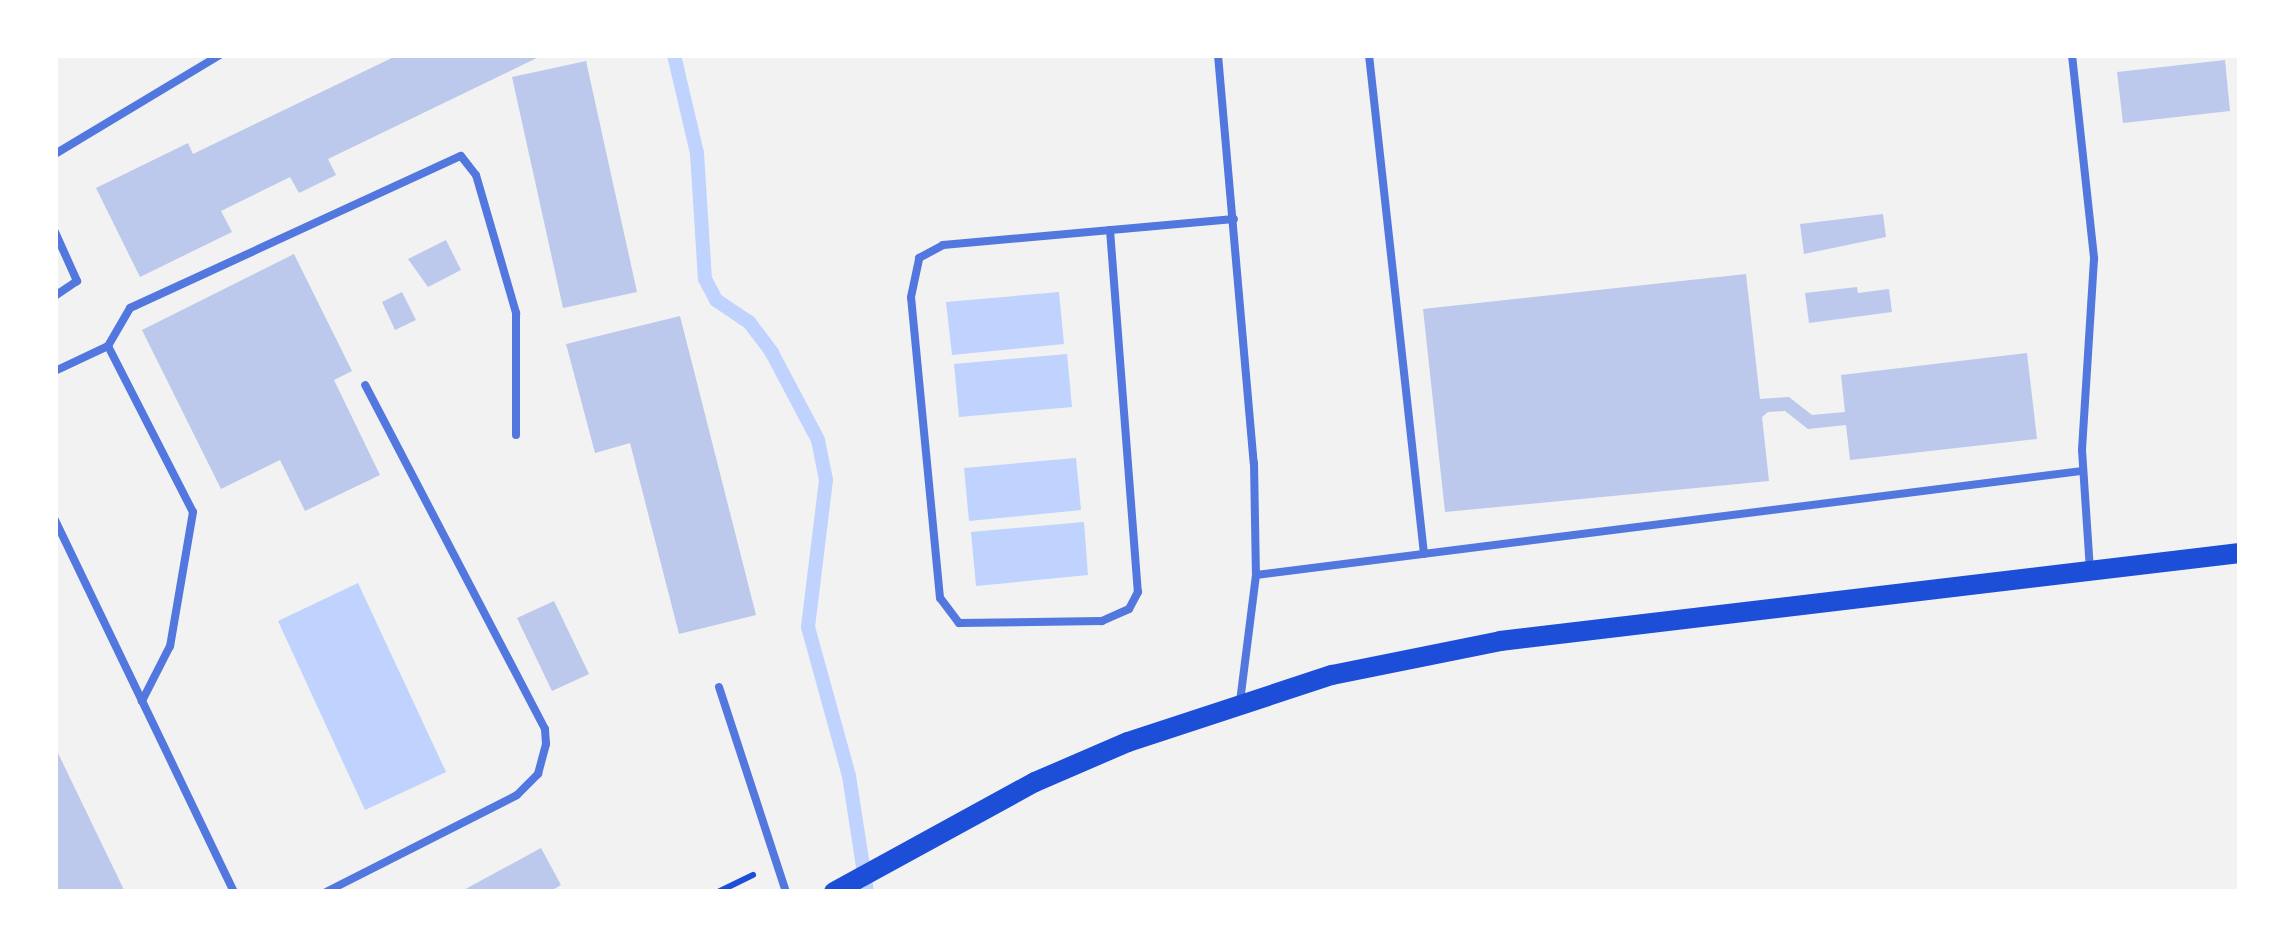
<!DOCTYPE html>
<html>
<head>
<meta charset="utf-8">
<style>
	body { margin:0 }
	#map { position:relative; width:2295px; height:947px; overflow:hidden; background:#f2f2f2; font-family:"Noto Sans",sans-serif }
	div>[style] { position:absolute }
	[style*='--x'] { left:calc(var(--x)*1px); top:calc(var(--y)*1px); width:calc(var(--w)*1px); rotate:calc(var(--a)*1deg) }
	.water>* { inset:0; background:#bfd3fe }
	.stream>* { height:14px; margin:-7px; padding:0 7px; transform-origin:7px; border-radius:7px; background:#bfd3fe }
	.building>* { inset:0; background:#bdc9ec }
	.path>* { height:6px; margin:-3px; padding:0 3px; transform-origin:3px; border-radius:3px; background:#1d4ed8 }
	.service>* { height:8px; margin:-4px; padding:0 4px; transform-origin:4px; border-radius:4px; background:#5277de }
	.secondary>* { height:20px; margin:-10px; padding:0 10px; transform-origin:10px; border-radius:10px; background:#1d4ed8 }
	span { translate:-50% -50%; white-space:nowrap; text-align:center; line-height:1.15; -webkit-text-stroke:10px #fff; paint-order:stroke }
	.frame { position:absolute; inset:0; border:58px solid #fff; pointer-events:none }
</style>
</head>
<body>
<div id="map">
	<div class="water">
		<i style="clip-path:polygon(1059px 292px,1064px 344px,952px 355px,946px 302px)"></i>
		<i style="clip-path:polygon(1067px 354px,1072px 407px,959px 417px,954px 364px)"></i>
		<i style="clip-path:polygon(1076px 458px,1081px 510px,969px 521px,964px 468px)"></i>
		<i style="clip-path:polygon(1084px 522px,1088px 575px,976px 586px,971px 532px)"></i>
		<i style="clip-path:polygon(358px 583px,446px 772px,365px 810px,278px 621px)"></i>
	</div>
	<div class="stream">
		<i style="--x:674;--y:55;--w:101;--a:76.8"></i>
		<i style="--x:697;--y:153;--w:126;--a:86.4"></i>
		<i style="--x:705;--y:279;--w:24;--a:62"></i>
		<i style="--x:716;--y:300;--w:40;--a:34"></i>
		<i style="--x:749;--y:322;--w:39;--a:53"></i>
		<i style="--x:772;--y:353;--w:98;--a:62.1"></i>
		<i style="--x:818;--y:440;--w:41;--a:78.7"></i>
		<i style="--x:826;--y:480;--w:148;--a:97"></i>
		<i style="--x:808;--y:627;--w:155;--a:74.6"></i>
		<i style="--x:849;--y:776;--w:117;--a:81.2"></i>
	</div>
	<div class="building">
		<i style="clip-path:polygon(398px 55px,543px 55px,328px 159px,336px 175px,299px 193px,290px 177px,221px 211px,232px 232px,140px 277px,96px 188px,188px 143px,193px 154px)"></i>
		<i style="clip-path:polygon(2225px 60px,2230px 111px,2123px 123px,2117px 72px)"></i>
		<i style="clip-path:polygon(586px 61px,637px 292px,563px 308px,512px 77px)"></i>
		<i style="clip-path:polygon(1883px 214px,1886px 237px,1804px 254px,1800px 224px)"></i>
		<i style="clip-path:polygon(446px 240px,461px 270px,428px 287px,408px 259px)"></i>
		<i style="clip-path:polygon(294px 254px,352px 371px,334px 380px,380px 475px,305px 511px,280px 460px,221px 489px,142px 330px)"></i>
		<i style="clip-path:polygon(1746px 274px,1760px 399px,1789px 397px,1812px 415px,1845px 412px,1841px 375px,2027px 353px,2037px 439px,1850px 460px,1846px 425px,1808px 429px,1785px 411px,1768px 412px,1762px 417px,1769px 481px,1445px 512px,1423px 309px)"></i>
		<i style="clip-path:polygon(1857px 287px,1858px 293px,1889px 289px,1892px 312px,1809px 323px,1805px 293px)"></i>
		<i style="clip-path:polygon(402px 292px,416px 320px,395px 330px,382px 302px)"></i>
		<i style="clip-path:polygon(680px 316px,756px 615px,679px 634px,630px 443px,595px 453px,566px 344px)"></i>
		<i style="clip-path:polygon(554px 601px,589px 674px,552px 691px,517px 618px)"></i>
		<i style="clip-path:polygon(55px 747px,125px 892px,55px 892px)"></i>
		<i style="clip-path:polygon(541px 848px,561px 885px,549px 892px,460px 892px)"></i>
	</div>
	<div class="path">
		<i style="--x:718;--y:892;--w:39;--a:-26"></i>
	</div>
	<div class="service">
		<i style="--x:1218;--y:55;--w:410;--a:85"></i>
		<i style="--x:1254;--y:463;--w:112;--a:89"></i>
		<i style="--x:1256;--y:575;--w:128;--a:97.2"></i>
		<i style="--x:1369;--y:55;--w:502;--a:83.71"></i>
		<i style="--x:2072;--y:55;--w:205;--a:83.8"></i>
		<i style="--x:2094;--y:259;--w:191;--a:93.6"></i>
		<i style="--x:2082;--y:450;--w:121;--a:86.2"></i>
		<i style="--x:55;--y:154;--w:192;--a:-31"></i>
		<i style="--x:1110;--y:230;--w:363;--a:85.6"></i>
		<i style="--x:1138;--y:592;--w:19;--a:118"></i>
		<i style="--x:1129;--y:609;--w:30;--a:156"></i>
		<i style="--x:1102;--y:621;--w:143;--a:179.2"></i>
		<i style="--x:959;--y:623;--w:31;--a:-127"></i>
		<i style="--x:940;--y:598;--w:302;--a:-95.5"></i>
		<i style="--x:911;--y:297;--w:40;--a:-78"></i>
		<i style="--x:919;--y:258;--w:27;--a:-28"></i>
		<i style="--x:943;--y:245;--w:292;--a:-5.1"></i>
		<i style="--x:55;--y:232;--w:54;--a:65.8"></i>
		<i style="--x:77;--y:281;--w:27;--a:146"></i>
		<i style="--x:108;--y:346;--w:44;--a:-59.9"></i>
		<i style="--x:130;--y:308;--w:364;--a:-24.7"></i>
		<i style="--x:461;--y:156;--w:24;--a:52"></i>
		<i style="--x:476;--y:175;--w:144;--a:73.8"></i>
		<i style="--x:516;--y:313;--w:122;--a:90"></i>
		<i style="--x:55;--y:371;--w:59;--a:-25.3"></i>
		<i style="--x:108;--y:346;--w:186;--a:62.9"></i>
		<i style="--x:193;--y:512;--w:136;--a:99.7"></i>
		<i style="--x:170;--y:646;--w:62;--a:117"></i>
		<i style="--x:55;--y:520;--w:413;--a:64.3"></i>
		<i style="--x:1256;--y:575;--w:833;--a:-7.18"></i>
		<i style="--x:719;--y:687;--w:216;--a:71.9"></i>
		<i style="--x:326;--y:892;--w:214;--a:-26.9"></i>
		<i style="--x:517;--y:795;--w:30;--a:-45"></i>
		<i style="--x:538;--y:774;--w:31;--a:-75"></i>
		<i style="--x:546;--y:744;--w:15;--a:-94"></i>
		<i style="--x:545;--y:729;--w:388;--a:-117.6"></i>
	</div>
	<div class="secondary">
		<i style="--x:834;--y:892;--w:229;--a:-28.7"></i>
		<i style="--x:1035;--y:782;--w:101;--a:-23.3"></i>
		<i style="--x:1128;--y:742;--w:215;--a:-18.2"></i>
		<i style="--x:1332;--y:675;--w:171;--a:-11.4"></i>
		<i style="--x:1500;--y:641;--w:745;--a:-6.78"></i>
	</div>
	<div class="frame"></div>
</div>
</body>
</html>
